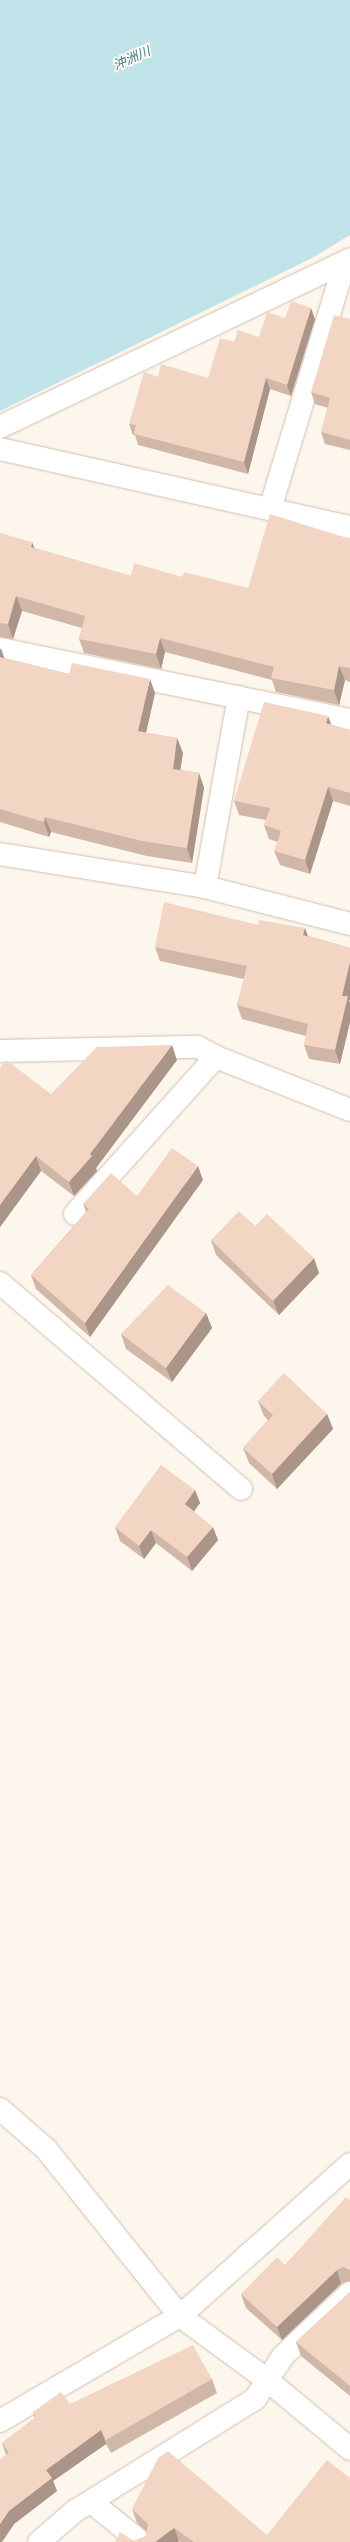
<!DOCTYPE html>
<html>
<head>
<meta charset="utf-8">
<style>
	body { margin:0 }
	#map { position:relative; width:350px; height:2542px; overflow:hidden; background:#fdf6ec; font-family:"PT Sans Narrow","Noto Sans JP",sans-serif }
	div>[style] { position:absolute }
	[style*='--x'] { left:calc(var(--x)*1px); top:calc(var(--y)*1px); width:calc(var(--w)*1px); rotate:calc(var(--a)*1deg) }
	.water>* { inset:0; background:#bfe3e8 }
	.roads { filter:drop-shadow(0 0 1px #d1beb0) drop-shadow(0 0 1px #d1beb0) }
	.minor>* { height:22px; margin:-11px; padding:0 11px; transform-origin:11px; border-radius:11px; background:#fff }
	.wall>* { inset:0; background:#d1b7a8 }
	.shaded-wall>* { inset:0; background:#aa9588 }
	.building>* { inset:0; background:#f3d5c3 }
	span { translate:-50% -50%; white-space:nowrap; text-align:center; line-height:1.15; -webkit-text-stroke:3.5px #fffaf3; paint-order:stroke }
	.water-label { font-size:13px; color:#437c86; font-style:italic }
</style>
</head>
<body>
<div id="map">
	<div class="water">
		<i style="clip-path:polygon(0 0,350px 0,350px 235px,312px 258px,0 411px)"></i>
	</div>
	<div class="roads">
		<div class="minor">
			<i style="--x:0;--y:427;--w:388;--a:-25.6"></i>
			<i style="--x:0;--y:449;--w:359;--a:12.6"></i>
			<i style="--x:270;--y:509;--w:258;--a:-73.1"></i>
			<i style="--x:0;--y:649;--w:357;--a:11.5"></i>
			<i style="--x:0;--y:854;--w:208;--a:9.1"></i>
			<i style="--x:205;--y:887;--w:150;--a:14.3"></i>
			<i style="--x:205;--y:887;--w:193;--a:-79.9"></i>
			<i style="--x:0;--y:1051;--w:198;--a:-1.2"></i>
			<i style="--x:198;--y:1047;--w:21;--a:29"></i>
			<i style="--x:216;--y:1057;--w:144;--a:21.6"></i>
			<i style="--x:75;--y:1214;--w:211;--a:-48.1"></i>
			<i style="--x:0;--y:1283;--w:317;--a:40.5"></i>
			<i style="--x:0;--y:2109;--w:61;--a:41"></i>
			<i style="--x:46;--y:2149;--w:214;--a:51.3"></i>
			<i style="--x:180;--y:2316;--w:108;--a:36.3"></i>
			<i style="--x:267;--y:2380;--w:108;--a:39.7"></i>
			<i style="--x:0;--y:2421;--w:208;--a:-30.3"></i>
			<i style="--x:180;--y:2316;--w:228;--a:-41.8"></i>
			<i style="--x:91;--y:2502;--w:64;--a:38.7"></i>
			<i style="--x:39;--y:2542;--w:48;--a:-40.7"></i>
			<i style="--x:75;--y:2511;--w:212;--a:-31.9"></i>
			<i style="--x:255;--y:2399;--w:51;--a:-56.9"></i>
			<i style="--x:283;--y:2356;--w:92;--a:-43.2"></i>
		</div>
	</div>
	<div class="wall">
		<i style="clip-path:polygon(285px 318px,315px 319px,291px 396px,270px 389px,248px 474px,138px 445px,135px 435px,133px 435px,129px 424px,158px 377px,208px 378px,234px 342px,259px 337px)"></i>
		<i style="clip-path:polygon(350px 319px,350px 450px,325px 444px,321px 432px,328px 408px,315px 404px,311px 392px)"></i>
		<i style="clip-path:polygon(0 533px,34px 548px,131px 576px,182px 577px,248px 588px,350px 539px,350px 682px,345px 680px,339px 705px,276px 692px,272px 680px,165px 652px,161px 669px,84px 653px,79px 639px,82px 628px,22px 611px,13px 639px,0 637px)"></i>
		<i style="clip-path:polygon(0 648px,4px 658px,69px 674px,155px 693px,146px 733px,177px 738px,183px 753px,180px 770px,199px 773px,204px 788px,192px 863px,147px 856px,51px 832px,49px 837px,0 822px)"></i>
		<i style="clip-path:polygon(332px 725px,350px 730px,350px 806px,333px 801px,310px 874px,280px 865px,274px 851px,278px 842px,269px 839px,264px 825px,266px 820px,239px 815px,234px 801px)"></i>
		<i style="clip-path:polygon(258px 925px,305px 928px,308px 936px,350px 948px,350px 999px,349px 1001px,350px 1003px,350px 1022px,340px 1064px,309px 1059px,304px 1045px,306px 1036px,242px 1019px,237px 1005px,244px 979px,160px 961px,155px 947px)"></i>
		<i style="clip-path:polygon(177px 1060px,96px 1168px,97px 1171px,74px 1196px,41px 1171px,0 1227px,0 1068px,51px 1094px)"></i>
		<i style="clip-path:polygon(203px 1180px,90px 1337px,36px 1289px,31px 1275px,86px 1212px,83px 1204px,137px 1196px)"></i>
		<i style="clip-path:polygon(255px 1226px,319px 1273px,279px 1315px,216px 1255px,211px 1240px)"></i>
		<i style="clip-path:polygon(206px 1313px,212px 1328px,172px 1382px,126px 1349px,121px 1334px)"></i>
		<i style="clip-path:polygon(258px 1401px,327px 1414px,333px 1429px,277px 1489px,249px 1463px,243px 1448px,268px 1420px,264px 1416px)"></i>
		<i style="clip-path:polygon(195px 1490px,200px 1503px,194px 1511px,218px 1540px,192px 1571px,156px 1543px,144px 1559px,120px 1541px,115px 1527px)"></i>
		<i style="clip-path:polygon(350px 2200px,350px 2282px,348px 2281px,341px 2284px,282px 2340px,246px 2308px,241px 2294px,285px 2265px)"></i>
		<i style="clip-path:polygon(350px 2292px,350px 2396px,301px 2356px,296px 2342px)"></i>
		<i style="clip-path:polygon(212px 2379px,217px 2393px,111px 2453px,106px 2444px,53px 2481px,57px 2491px,14px 2524px,2px 2542px,0 2542px,6px 2455px,2px 2443px,35px 2418px,33px 2412px,70px 2404px)"></i>
		<i style="clip-path:polygon(132px 2509px,267px 2535px,350px 2542px,181px 2542px,179px 2541px,134px 2541px,146px 2536px,147px 2532px,137px 2523px)"></i>
	</div>
	<div class="shaded-wall">
		<i style="clip-path:polygon(311px 308px,315px 319px,291px 396px,287px 385px)"></i>
		<i style="clip-path:polygon(266px 378px,270px 389px,248px 474px,244px 462px)"></i>
		<i style="clip-path:polygon(32px 542px,38px 557px,31px 547px)"></i>
		<i style="clip-path:polygon(16px 596px,22px 611px,13px 639px,8px 624px)"></i>
		<i style="clip-path:polygon(160px 638px,165px 652px,161px 669px,156px 654px)"></i>
		<i style="clip-path:polygon(1px 648px,6px 663px,0 661px,0 651px)"></i>
		<i style="clip-path:polygon(339px 666px,345px 680px,339px 705px,334px 690px)"></i>
		<i style="clip-path:polygon(150px 679px,155px 693px,143px 746px,138px 731px)"></i>
		<i style="clip-path:polygon(328px 716px,333px 729px,326px 723px)"></i>
		<i style="clip-path:polygon(177px 738px,183px 753px,178px 784px,173px 769px)"></i>
		<i style="clip-path:polygon(199px 773px,204px 788px,192px 863px,187px 848px)"></i>
		<i style="clip-path:polygon(328px 787px,333px 801px,310px 874px,305px 860px)"></i>
		<i style="clip-path:polygon(45px 817px,51px 832px,49px 837px,44px 822px)"></i>
		<i style="clip-path:polygon(305px 928px,310px 943px,303px 935px)"></i>
		<i style="clip-path:polygon(350px 962px,350px 999px,349px 1001px,350px 1003px,350px 1022px,340px 1064px,335px 1050px,342px 996px)"></i>
		<i style="clip-path:polygon(172px 1045px,177px 1060px,96px 1168px,97px 1171px,74px 1196px,69px 1182px)"></i>
		<i style="clip-path:polygon(36px 1156px,41px 1171px,0 1227px,0 1205px)"></i>
		<i style="clip-path:polygon(198px 1166px,203px 1180px,90px 1337px,85px 1323px)"></i>
		<i style="clip-path:polygon(314px 1258px,319px 1273px,279px 1315px,273px 1301px)"></i>
		<i style="clip-path:polygon(206px 1313px,212px 1328px,172px 1382px,166px 1368px)"></i>
		<i style="clip-path:polygon(327px 1414px,333px 1429px,277px 1489px,272px 1474px)"></i>
		<i style="clip-path:polygon(195px 1490px,200px 1503px,190px 1517px,185px 1504px)"></i>
		<i style="clip-path:polygon(213px 1527px,218px 1540px,192px 1571px,187px 1557px)"></i>
		<i style="clip-path:polygon(151px 1530px,156px 1543px,144px 1559px,139px 1546px)"></i>
		<i style="clip-path:polygon(337px 2270px,341px 2284px,282px 2340px,277px 2327px)"></i>
		<i style="clip-path:polygon(101px 2430px,106px 2444px,53px 2481px,57px 2491px,14px 2524px,2px 2542px,0 2542px,0 2524px,9px 2511px,46px 2470px)"></i>
		<i style="clip-path:polygon(174px 2528px,179px 2541px,178px 2542px,155px 2542px)"></i>
	</div>
	<div class="building">
		<i style="clip-path:polygon(291px 301px,311px 308px,287px 385px,266px 378px,244px 462px,134px 434px,136px 425px,129px 424px,144px 372px,158px 377px,161px 364px,208px 378px,220px 338px,234px 342px,238px 330px,259px 337px,267px 312px,285px 318px)"></i>
		<i style="clip-path:polygon(334px 315px,350px 319px,350px 440px,321px 432px,330px 398px,311px 392px)"></i>
		<i style="clip-path:polygon(270px 514px,350px 539px,350px 668px,339px 666px,334px 690px,271px 678px,274px 667px,160px 638px,156px 654px,79px 639px,85px 616px,16px 596px,8px 624px,0 623px,0 533px,32px 542px,31px 547px,131px 576px,134px 563px,182px 577px,184px 572px,248px 588px)"></i>
		<i style="clip-path:polygon(0 657px,69px 674px,72px 663px,150px 679px,138px 731px,177px 738px,173px 769px,199px 773px,187px 848px,142px 841px,45px 817px,44px 822px,0 809px)"></i>
		<i style="clip-path:polygon(264px 702px,328px 716px,326px 723px,350px 730px,350px 793px,328px 787px,305px 860px,274px 851px,281px 831px,264px 825px,270px 808px,234px 801px)"></i>
		<i style="clip-path:polygon(164px 902px,258px 925px,259px 920px,305px 928px,303px 935px,350px 948px,350px 962px,342px 996px,348px 996px,335px 1050px,304px 1045px,308px 1024px,237px 1005px,247px 966px,155px 947px)"></i>
		<i style="clip-path:polygon(172px 1045px,90px 1154px,92px 1156px,69px 1182px,36px 1156px,0 1205px,0 1068px,6px 1060px,51px 1094px,97px 1047px)"></i>
		<i style="clip-path:polygon(172px 1148px,198px 1166px,85px 1323px,31px 1275px,89px 1209px,83px 1204px,111px 1173px,137px 1196px)"></i>
		<i style="clip-path:polygon(239px 1211px,255px 1226px,267px 1214px,314px 1258px,273px 1301px,211px 1240px)"></i>
		<i style="clip-path:polygon(168px 1285px,206px 1313px,166px 1368px,121px 1334px)"></i>
		<i style="clip-path:polygon(284px 1373px,327px 1414px,272px 1474px,243px 1448px,273px 1415px,258px 1401px)"></i>
		<i style="clip-path:polygon(161px 1465px,195px 1490px,185px 1504px,213px 1527px,187px 1557px,151px 1530px,139px 1546px,115px 1527px)"></i>
		<i style="clip-path:polygon(346px 2197px,350px 2200px,350px 2270px,343px 2267px,337px 2270px,277px 2327px,241px 2294px,277px 2257px,285px 2265px)"></i>
		<i style="clip-path:polygon(350px 2292px,350px 2386px,296px 2342px)"></i>
		<i style="clip-path:polygon(193px 2345px,212px 2379px,106px 2440px,101px 2430px,46px 2470px,52px 2478px,9px 2511px,0 2524px,0 2459px,9px 2453px,2px 2443px,36px 2417px,33px 2412px,61px 2392px,70px 2404px)"></i>
		<i style="clip-path:polygon(168px 2451px,267px 2535px,327px 2460px,350px 2478px,350px 2542px,194px 2542px,174px 2528px,155px 2542px,115px 2542px,120px 2532px,134px 2541px,146px 2536px,148px 2524px,132px 2509px,158px 2458px)"></i>
	</div>
	<div class="water-label">
		<span style="left:132px;top:59px;rotate:-24deg">沖洲川</span>
	</div>
</div>
</body>
</html>
